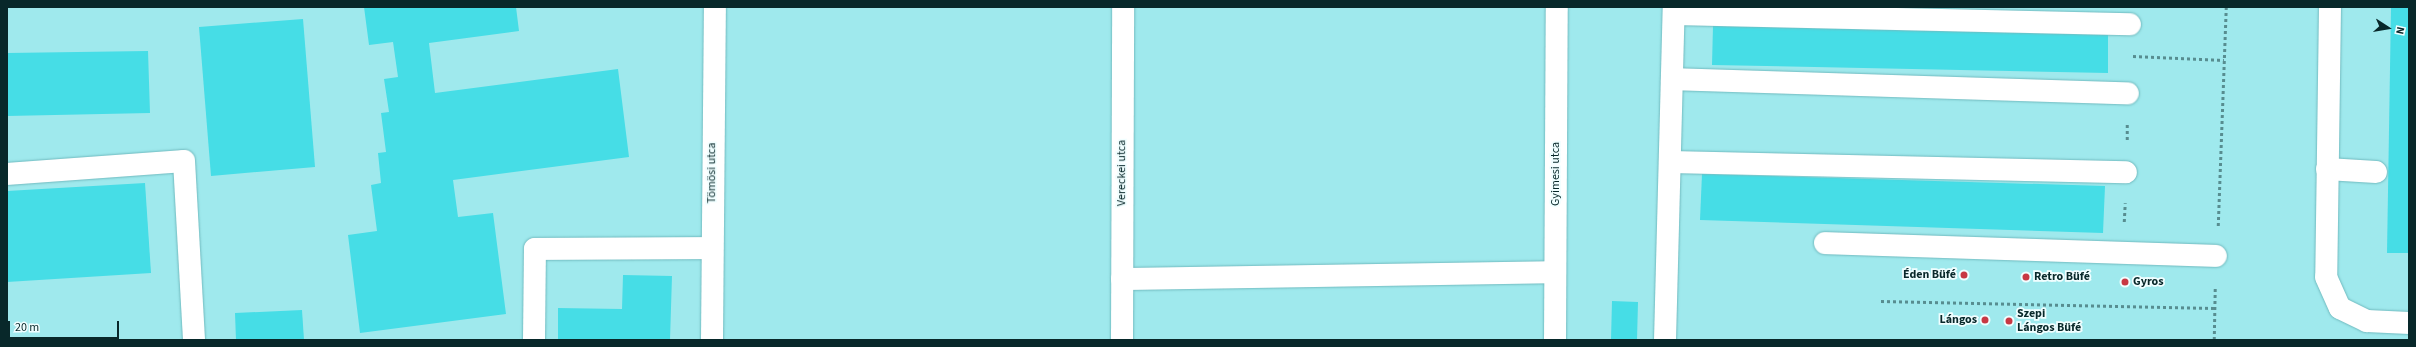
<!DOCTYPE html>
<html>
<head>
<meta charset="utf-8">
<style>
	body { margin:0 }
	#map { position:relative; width:2416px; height:347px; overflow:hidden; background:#9fe9ed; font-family:"Source Sans 3",sans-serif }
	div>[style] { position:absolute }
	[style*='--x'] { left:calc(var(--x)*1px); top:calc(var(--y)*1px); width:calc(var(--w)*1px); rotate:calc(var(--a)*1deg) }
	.building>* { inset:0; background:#46dde6 }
	.path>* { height:2.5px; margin-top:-1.25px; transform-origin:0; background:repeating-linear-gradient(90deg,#578d90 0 3px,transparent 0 6px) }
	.roads { filter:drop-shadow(0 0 1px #71babf) drop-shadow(0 0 1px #71babf) }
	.minor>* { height:22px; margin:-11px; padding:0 11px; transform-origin:11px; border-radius:11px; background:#fff }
	.dots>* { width:11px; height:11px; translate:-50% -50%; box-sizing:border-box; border:2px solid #f0feff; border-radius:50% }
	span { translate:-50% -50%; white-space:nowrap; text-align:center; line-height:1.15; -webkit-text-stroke:3.5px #f0feff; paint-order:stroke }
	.street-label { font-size:12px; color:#08282a }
	.poi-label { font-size:12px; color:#08282a; font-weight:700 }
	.right { translate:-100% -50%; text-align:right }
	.left { translate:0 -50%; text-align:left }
	.frame { position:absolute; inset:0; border:8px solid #08282a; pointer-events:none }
	.north { position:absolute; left:2368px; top:8px; width:40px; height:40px; -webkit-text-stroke:3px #f0feff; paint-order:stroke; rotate:102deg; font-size:11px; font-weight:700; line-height:16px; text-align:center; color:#08282a }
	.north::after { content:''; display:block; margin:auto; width:14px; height:18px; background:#08282a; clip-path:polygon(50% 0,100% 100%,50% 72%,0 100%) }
	.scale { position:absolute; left:8px; top:321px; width:111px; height:18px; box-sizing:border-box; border:2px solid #08282a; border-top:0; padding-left:5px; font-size:12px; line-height:14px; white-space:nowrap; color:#08282a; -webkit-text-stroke:3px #f0feff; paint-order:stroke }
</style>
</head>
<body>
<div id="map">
	<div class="building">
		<i style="clip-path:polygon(364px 7px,516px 7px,519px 31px,429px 43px,435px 93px,618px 69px,629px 157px,453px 180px,458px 217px,493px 213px,506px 314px,360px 333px,348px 235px,377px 231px,371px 185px,381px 183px,378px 153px,386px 152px,381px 113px,389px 112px,384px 79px,398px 77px,393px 42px,369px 45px)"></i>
		<i style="clip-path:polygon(2391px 7px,2409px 7px,2409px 253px,2387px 253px)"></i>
		<i style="clip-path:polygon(303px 19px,315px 167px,211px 176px,199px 27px)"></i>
		<i style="clip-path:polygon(1713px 26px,2108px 35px,2108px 73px,1712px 65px)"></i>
		<i style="clip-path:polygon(148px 51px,150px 113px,7px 116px,7px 53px)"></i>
		<i style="clip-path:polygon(1702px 174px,2105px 186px,2103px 233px,1700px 220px)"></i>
		<i style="clip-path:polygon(145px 183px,151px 273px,7px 282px,7px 191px)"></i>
		<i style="clip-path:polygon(623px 275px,672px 276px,670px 340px,558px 340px,558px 308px,622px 309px)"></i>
		<i style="clip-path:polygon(1612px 301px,1638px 302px,1637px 340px,1611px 340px)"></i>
		<i style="clip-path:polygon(302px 310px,304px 340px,236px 340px,235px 313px)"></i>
	</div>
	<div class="path">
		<i style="--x:2133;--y:56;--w:91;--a:2.5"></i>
		<i style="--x:2127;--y:140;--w:17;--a:-90"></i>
		<i style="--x:2124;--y:222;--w:19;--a:-87"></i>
		<i style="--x:2218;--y:226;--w:219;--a:-87.9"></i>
		<i style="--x:1881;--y:301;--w:333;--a:1.2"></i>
		<i style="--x:2214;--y:340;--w:53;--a:-88.9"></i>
	</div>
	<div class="roads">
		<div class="minor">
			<i style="--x:2330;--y:7;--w:270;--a:90.8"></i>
			<i style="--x:2326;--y:277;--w:34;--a:66"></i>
			<i style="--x:2340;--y:308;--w:30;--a:26"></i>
			<i style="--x:2367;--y:321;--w:42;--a:2.7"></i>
			<i style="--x:1674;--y:14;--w:456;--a:1.3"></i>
			<i style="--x:1672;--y:79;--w:456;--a:1.8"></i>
			<i style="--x:1670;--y:162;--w:456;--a:1.3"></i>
			<i style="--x:2327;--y:169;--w:49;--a:3.5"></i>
			<i style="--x:7;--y:174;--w:177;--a:-4.2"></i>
			<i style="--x:184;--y:161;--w:179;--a:86.8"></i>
			<i style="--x:1825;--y:243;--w:391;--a:1.9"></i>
			<i style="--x:1122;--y:279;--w:433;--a:-0.9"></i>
			<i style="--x:534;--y:340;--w:91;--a:-89.4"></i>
			<i style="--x:535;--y:249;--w:177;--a:-0.3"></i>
			<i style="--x:712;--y:340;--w:333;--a:-89.5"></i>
			<i style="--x:1122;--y:340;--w:333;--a:-89.8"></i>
			<i style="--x:1555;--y:340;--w:333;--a:-89.7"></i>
			<i style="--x:1665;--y:340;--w:333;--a:-88.5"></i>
		</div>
	</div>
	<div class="dots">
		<i style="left:1964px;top:275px;background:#c83844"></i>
		<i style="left:2026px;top:277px;background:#c83844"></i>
		<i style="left:2125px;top:282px;background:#c83844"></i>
		<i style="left:1985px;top:320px;background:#c83844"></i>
		<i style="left:2009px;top:321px;background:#c83844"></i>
	</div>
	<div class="street-label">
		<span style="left:712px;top:173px;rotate:-90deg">Tömösi utca</span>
		<span style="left:1122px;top:173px;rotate:-90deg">Vereckei utca</span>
		<span style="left:1556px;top:174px;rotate:-90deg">Gyimesi utca</span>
	</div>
	<div class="poi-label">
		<span class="right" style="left:1956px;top:275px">Éden Büfé</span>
		<span class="left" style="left:2034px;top:277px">Retro Büfé</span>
		<span class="left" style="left:2133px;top:282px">Gyros</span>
		<span class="left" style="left:2017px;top:321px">Szepi<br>Lángos Büfé</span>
		<span class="right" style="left:1977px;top:320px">Lángos</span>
	</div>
	<div class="frame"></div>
	<div class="north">N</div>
	<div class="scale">20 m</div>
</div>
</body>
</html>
